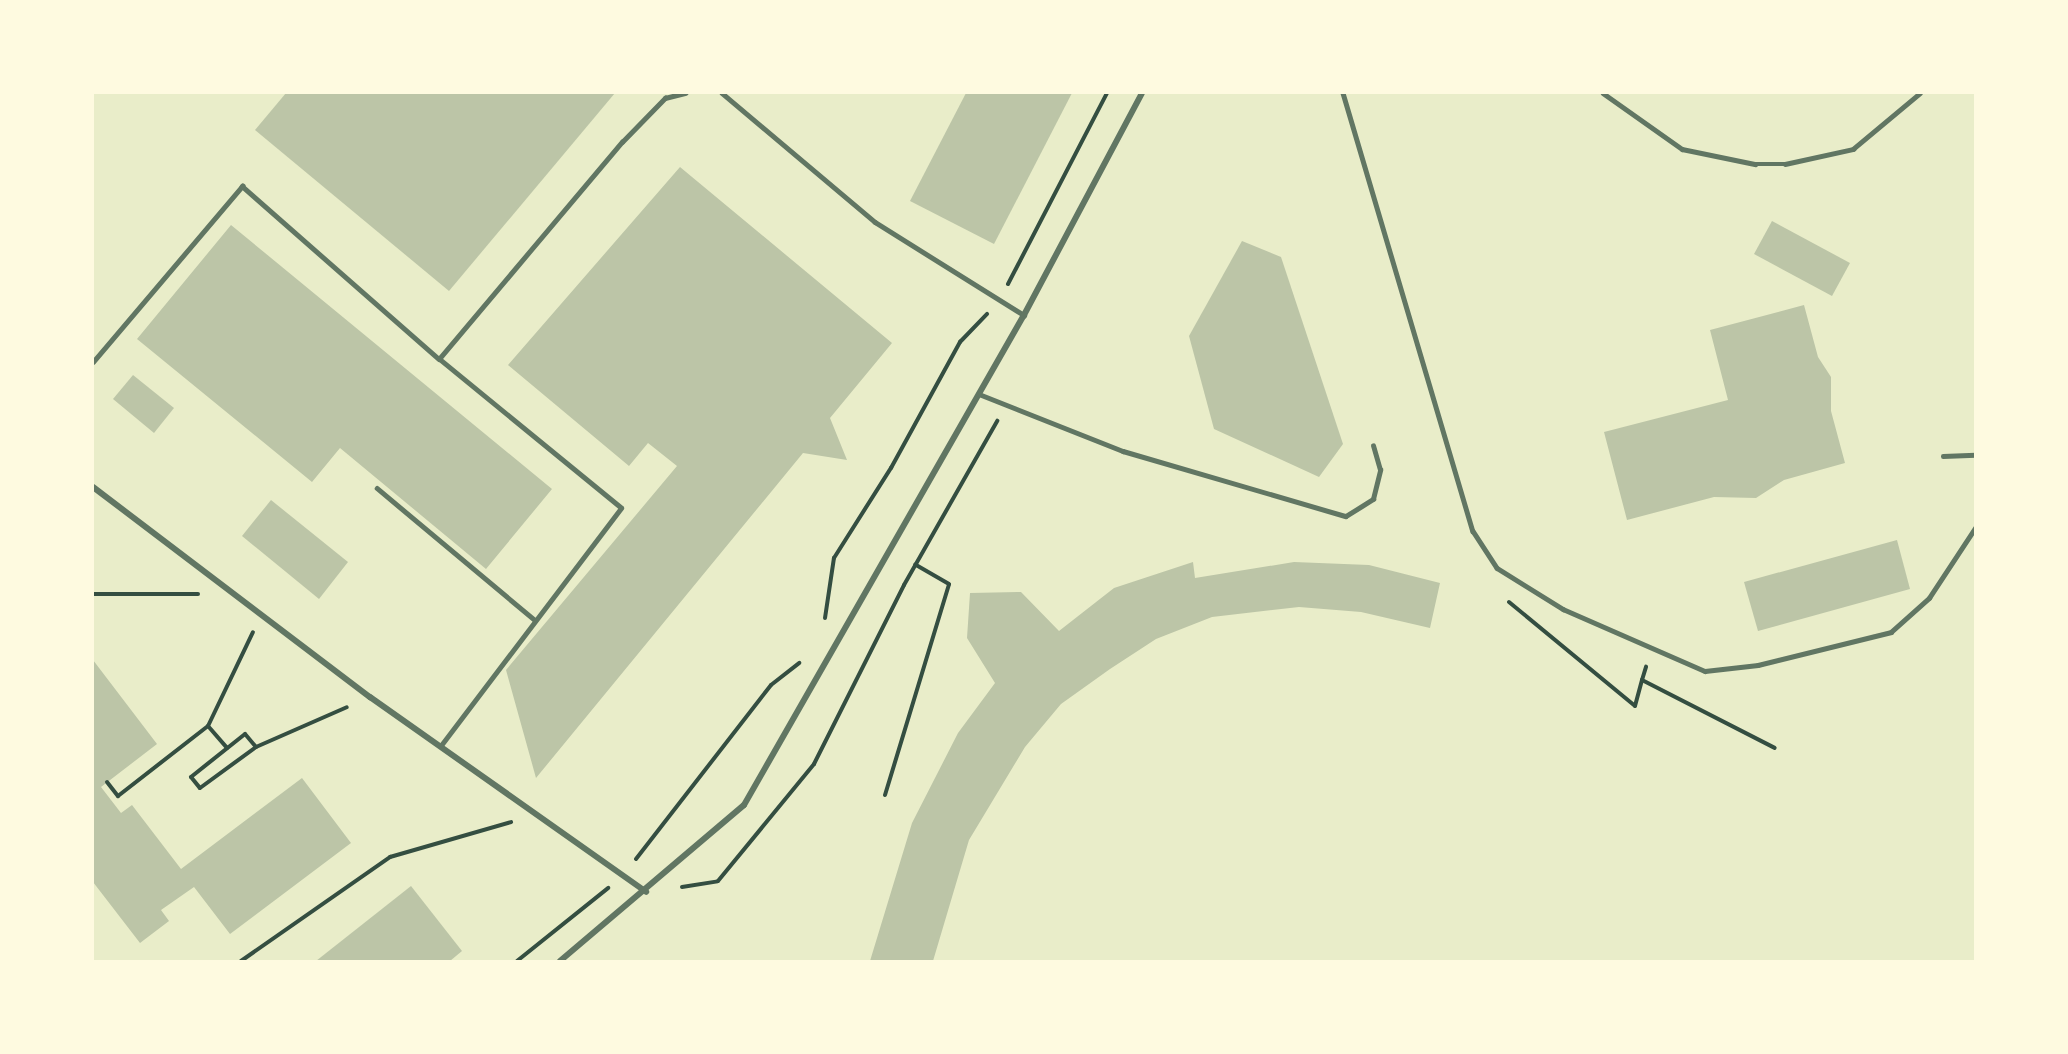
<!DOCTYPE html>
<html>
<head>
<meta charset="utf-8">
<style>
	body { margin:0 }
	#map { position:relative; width:2068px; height:1054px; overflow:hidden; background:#e9edc9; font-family:"Work Sans",sans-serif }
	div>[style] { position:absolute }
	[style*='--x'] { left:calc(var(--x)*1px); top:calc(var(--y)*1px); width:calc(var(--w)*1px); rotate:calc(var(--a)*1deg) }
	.building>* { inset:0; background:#bcc5a7 }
	.path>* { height:4px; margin:-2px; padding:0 2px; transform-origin:2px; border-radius:2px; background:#344e41 }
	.service>* { height:4.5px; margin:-2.25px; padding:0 2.25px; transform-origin:2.25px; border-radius:2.25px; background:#617663 }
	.minor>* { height:6px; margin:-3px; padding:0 3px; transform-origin:3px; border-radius:3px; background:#617663 }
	span { translate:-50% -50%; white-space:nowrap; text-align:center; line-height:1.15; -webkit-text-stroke:6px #fefae0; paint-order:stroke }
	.frame { position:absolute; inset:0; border:94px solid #fefae0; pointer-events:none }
</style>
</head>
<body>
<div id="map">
	<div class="building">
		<i style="clip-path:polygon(286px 93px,615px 93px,449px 291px,255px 130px)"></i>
		<i style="clip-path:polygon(966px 93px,1072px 93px,994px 244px,910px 201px)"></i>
		<i style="clip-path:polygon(680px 167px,892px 343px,830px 418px,847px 460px,803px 453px,536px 778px,506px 670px,677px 466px,648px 443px,629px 466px,508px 365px)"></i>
		<i style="clip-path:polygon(1772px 221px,1850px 263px,1832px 296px,1754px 254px)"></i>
		<i style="clip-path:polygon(231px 225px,552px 489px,486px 569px,340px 448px,312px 482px,137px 339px)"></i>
		<i style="clip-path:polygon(1242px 241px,1281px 257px,1343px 444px,1319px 477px,1214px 429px,1189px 336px)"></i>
		<i style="clip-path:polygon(1804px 305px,1818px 357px,1831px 377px,1831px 411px,1845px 463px,1784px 480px,1756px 498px,1714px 497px,1627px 520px,1604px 432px,1728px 400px,1710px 330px)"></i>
		<i style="clip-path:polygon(133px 375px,174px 408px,154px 433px,113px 399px)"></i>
		<i style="clip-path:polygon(271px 500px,348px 562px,319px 599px,242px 536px)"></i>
		<i style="clip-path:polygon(1897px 540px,1910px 589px,1758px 631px,1744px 582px)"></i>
		<i style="clip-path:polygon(1193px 562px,1195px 578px,1294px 562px,1369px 565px,1440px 583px,1430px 628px,1361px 612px,1299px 607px,1212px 617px,1156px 639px,1110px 669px,1061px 704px,1025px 747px,969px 840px,933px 961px,870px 961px,912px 823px,958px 733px,995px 683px,967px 638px,970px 593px,1021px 592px,1059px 631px,1114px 588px)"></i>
		<i style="clip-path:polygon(93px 660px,157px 744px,101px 787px,121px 813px,132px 805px,181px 869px,302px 778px,351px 843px,230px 934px,194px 887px,161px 910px,169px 921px,140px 943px,93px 882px)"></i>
		<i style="clip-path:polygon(411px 886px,462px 951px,450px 961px,316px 961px)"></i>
	</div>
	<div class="path">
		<i style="--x:1008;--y:284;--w:215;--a:-62.6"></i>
		<i style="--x:93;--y:594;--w:105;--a:0"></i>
		<i style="--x:1509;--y:602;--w:163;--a:39.5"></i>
		<i style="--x:1635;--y:706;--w:27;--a:-75"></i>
		<i style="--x:1642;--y:680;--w:149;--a:27.1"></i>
		<i style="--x:825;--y:618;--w:61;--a:-81.5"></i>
		<i style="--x:834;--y:558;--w:107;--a:-57.7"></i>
		<i style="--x:891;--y:468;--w:144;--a:-61.3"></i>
		<i style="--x:960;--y:342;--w:39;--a:-46"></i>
		<i style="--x:1642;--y:680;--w:14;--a:-73"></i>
		<i style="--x:208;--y:726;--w:29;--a:49"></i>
		<i style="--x:256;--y:747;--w:17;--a:-130"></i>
		<i style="--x:245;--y:734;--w:69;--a:141.5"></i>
		<i style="--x:191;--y:777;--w:14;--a:51"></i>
		<i style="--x:200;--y:788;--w:69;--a:-36.2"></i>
		<i style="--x:256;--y:747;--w:99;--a:-23.7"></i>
		<i style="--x:107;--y:782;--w:18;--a:52"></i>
		<i style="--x:118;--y:796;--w:114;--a:-37.9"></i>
		<i style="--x:208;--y:726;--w:104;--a:-64.4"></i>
		<i style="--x:885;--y:795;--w:220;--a:-73.1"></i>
		<i style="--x:949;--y:584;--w:39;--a:-150"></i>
		<i style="--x:636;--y:859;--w:220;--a:-52.2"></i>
		<i style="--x:771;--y:685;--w:36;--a:-38"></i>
		<i style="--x:682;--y:887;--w:36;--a:-9"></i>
		<i style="--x:718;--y:881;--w:151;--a:-50.6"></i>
		<i style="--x:814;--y:764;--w:200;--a:-63.3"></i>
		<i style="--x:904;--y:585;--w:189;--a:-60.4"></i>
		<i style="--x:241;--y:961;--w:182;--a:-34.9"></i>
		<i style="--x:390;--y:857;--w:126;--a:-16.1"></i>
		<i style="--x:517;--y:961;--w:117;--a:-38.7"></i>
	</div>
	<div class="service">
		<i style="--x:722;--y:93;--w:200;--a:40.1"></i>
		<i style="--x:875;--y:222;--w:176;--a:32"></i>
		<i style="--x:1343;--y:93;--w:457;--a:73.5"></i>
		<i style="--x:1473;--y:531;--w:44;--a:57"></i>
		<i style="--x:1497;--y:568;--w:78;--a:31.8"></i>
		<i style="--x:1563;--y:609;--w:155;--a:23.6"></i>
		<i style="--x:1705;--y:671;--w:53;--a:-6.5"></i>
		<i style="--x:1758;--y:665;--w:137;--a:-13.9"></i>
		<i style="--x:1891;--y:632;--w:51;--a:-41.8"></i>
		<i style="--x:1929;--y:598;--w:84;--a:-56.7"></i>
		<i style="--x:1603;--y:93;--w:97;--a:35.3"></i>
		<i style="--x:1682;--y:149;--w:75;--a:11.6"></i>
		<i style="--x:1755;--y:164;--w:30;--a:0"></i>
		<i style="--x:1785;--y:164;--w:70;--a:-12.4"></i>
		<i style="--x:1853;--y:149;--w:87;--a:-39.9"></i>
		<i style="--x:93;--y:362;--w:231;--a:-49.7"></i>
		<i style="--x:242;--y:186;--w:262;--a:41.3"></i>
		<i style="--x:979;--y:394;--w:155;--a:21.6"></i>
		<i style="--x:1123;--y:451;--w:232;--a:16.3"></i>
		<i style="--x:1346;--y:516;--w:32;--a:-32"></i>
		<i style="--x:1373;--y:499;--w:30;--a:-76"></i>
		<i style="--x:1380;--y:470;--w:25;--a:-106"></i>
		<i style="--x:1943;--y:456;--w:32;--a:-2"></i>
		<i style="--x:377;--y:488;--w:206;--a:39.9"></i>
		<i style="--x:442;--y:744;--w:296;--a:-52.8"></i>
		<i style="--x:621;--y:508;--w:235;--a:-140.7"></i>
		<i style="--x:439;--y:359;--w:284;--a:-49.9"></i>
		<i style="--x:622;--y:142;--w:62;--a:-45.7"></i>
		<i style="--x:665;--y:98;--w:21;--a:-14"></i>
	</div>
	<div class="minor">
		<i style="--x:93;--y:487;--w:348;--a:37.2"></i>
		<i style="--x:370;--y:697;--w:338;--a:35.2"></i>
		<i style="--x:560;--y:961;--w:241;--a:-40.3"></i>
		<i style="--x:744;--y:805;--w:564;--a:-60.26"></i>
		<i style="--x:1024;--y:315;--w:251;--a:-62"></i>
	</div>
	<div class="frame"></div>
</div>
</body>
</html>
